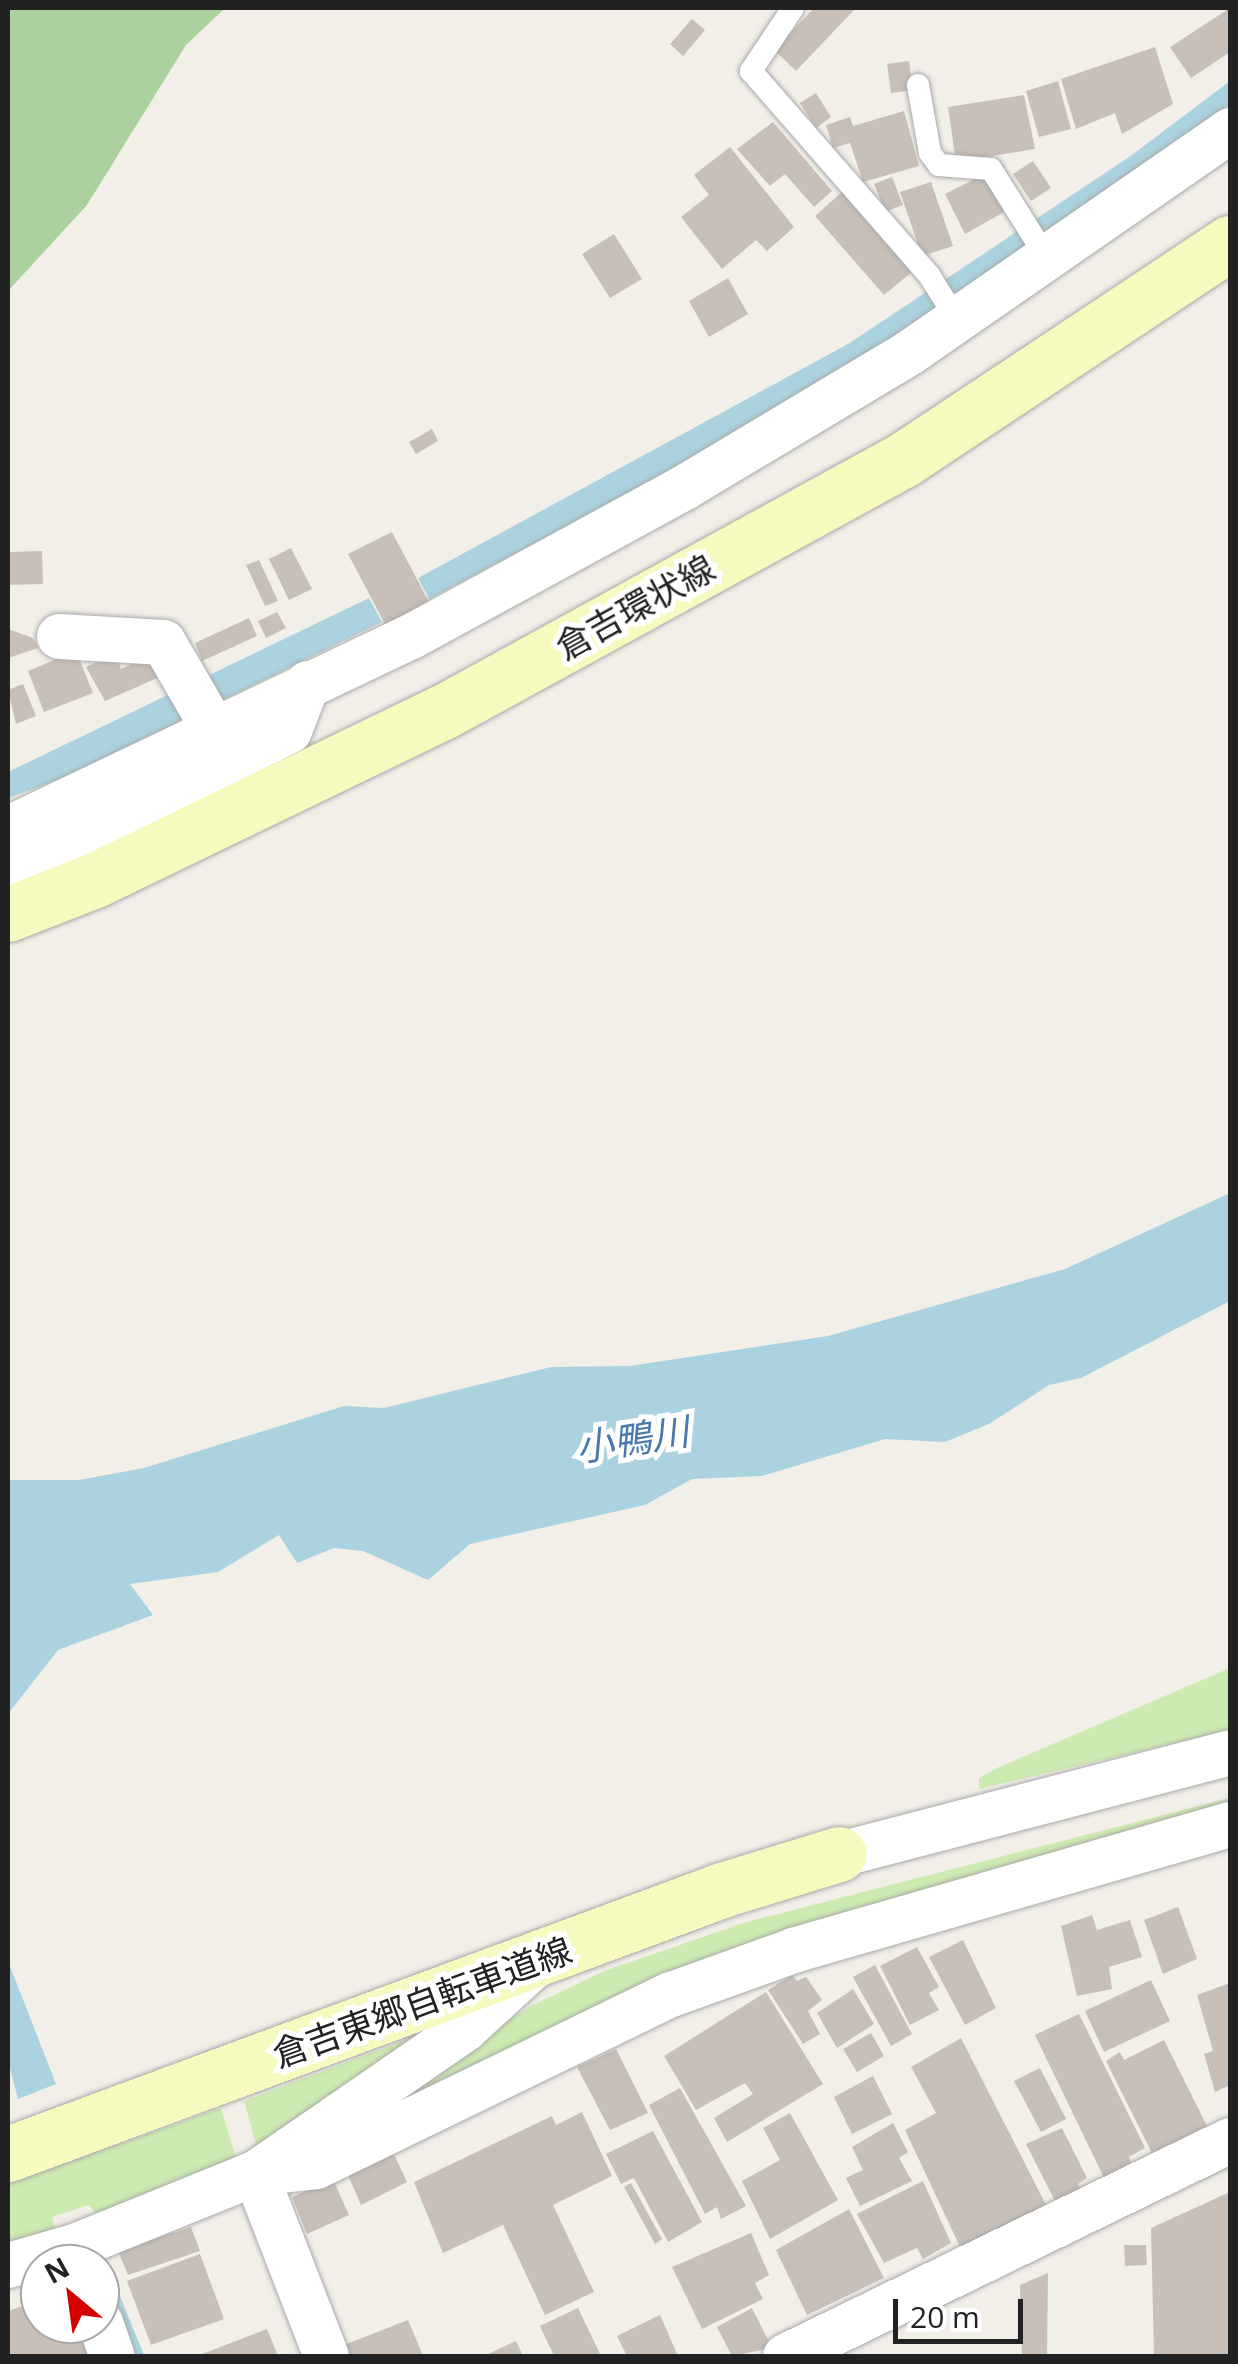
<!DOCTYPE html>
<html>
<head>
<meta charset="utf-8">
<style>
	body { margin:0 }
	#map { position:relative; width:1238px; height:2364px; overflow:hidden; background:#f2efe9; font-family:"Open Sans","Noto Sans JP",sans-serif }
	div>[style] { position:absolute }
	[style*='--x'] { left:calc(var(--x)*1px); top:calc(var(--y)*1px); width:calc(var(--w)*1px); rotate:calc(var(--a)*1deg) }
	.grass>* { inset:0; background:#cdebb0 }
	.forest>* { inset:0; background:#add19e }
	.water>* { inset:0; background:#aad3df }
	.stream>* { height:12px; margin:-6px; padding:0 6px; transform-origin:6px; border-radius:6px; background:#aad3df }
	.building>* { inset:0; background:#c7bfb8 }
	.roads { filter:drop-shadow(0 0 2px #a9a9a9) drop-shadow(0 0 2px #a9a9a9) }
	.service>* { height:22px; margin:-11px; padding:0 11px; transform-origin:11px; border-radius:11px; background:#fff }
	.minor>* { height:45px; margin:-22.5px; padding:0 22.5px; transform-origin:22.5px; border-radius:22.5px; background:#fff }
	.secondary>* { height:55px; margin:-27.5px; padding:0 27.5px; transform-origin:27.5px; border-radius:27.5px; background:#f7fabf }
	span { translate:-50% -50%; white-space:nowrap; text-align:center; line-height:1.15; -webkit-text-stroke:10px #fff; paint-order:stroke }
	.street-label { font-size:35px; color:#222 }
	.water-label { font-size:38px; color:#4a7aab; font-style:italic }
	.frame { position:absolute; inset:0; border:10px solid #222; pointer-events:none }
	.north { position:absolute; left:20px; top:2244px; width:100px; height:100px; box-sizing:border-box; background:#fff; border:2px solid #a7a7a7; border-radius:50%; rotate:331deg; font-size:28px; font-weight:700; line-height:40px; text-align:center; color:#222 }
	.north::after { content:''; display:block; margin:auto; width:35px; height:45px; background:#d40000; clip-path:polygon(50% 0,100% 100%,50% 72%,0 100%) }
	.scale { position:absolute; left:893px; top:2299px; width:130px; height:45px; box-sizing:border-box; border:5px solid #222; border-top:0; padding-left:12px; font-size:30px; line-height:35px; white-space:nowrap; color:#222; -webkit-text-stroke:8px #fff; paint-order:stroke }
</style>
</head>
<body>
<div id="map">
	<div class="grass">
		<i style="clip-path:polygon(1230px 1668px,1230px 1730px,979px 1789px,979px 1778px,997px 1768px)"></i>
		<i style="clip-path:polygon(1230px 1798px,1230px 1811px,357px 2120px,531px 2006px,604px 1971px,746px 1922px)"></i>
		<i style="clip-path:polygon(419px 2035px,259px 2155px,244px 2101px)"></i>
		<i style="clip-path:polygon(221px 2108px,239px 2168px,103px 2223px,89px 2205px,52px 2217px,57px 2235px,8px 2245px,8px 2184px)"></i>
	</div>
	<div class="forest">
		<i style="clip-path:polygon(8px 8px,225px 8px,186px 45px,87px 205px,8px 291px)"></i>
	</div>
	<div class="water">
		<i style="clip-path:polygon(1230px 81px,1230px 104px,936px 311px,715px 448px,429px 599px,418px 578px,848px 344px,1132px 155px)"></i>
		<i style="clip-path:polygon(369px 598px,382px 622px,66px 777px,8px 798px,8px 772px)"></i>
		<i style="clip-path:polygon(1230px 1193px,1230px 1301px,1081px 1378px,1049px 1385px,989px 1424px,945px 1442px,885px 1439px,762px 1476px,692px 1479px,645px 1505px,470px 1544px,428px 1580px,363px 1551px,334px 1548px,297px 1563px,279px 1535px,218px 1572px,130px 1584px,153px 1615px,58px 1650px,8px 1714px,8px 1480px,79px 1480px,144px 1468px,344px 1406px,384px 1408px,551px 1367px,629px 1366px,828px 1336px,1065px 1269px)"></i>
		<i style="clip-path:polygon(8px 1961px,56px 2084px,18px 2099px,8px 2060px)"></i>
	</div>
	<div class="stream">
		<i style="--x:103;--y:2270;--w:93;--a:67.9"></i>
	</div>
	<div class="building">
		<i style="clip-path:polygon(814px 8px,856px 8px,796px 71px,774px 50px)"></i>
		<i style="clip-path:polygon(1230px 8px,1230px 52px,1191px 78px,1170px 47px)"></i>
		<i style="clip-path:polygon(692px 19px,705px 30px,683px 56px,670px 44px)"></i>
		<i style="clip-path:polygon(1155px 47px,1173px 104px,1122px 134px,1115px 113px,1076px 129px,1061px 79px)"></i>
		<i style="clip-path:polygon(909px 61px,913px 90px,891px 93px,887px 64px)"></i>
		<i style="clip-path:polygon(1058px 81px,1071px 129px,1039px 137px,1026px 91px)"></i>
		<i style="clip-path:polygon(816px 93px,831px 117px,816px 128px,800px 103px)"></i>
		<i style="clip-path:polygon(1024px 95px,1035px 149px,956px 162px,948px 107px)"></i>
		<i style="clip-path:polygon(904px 111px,919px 166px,863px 182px,850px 143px,833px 148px,826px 125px,850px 117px,853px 126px)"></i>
		<i style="clip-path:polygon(773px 122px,832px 191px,814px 207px,785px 174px,770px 186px,737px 149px)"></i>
		<i style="clip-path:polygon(730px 147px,794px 227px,767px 251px,756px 240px,722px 269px,681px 217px,709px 195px,694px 175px)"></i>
		<i style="clip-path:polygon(1033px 161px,1051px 188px,1031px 201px,1013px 174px)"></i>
		<i style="clip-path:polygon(983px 175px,1004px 212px,965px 234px,945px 194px)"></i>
		<i style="clip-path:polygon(892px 177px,903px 205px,885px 212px,874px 184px)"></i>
		<i style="clip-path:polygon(931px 182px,953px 246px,922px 256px,900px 192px)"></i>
		<i style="clip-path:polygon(843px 191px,912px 272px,884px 295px,815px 216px)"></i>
		<i style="clip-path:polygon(614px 234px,642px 279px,610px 298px,582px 254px)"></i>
		<i style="clip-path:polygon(728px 278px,748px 314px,709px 337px,689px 301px)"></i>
		<i style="clip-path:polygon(432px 429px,438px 441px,416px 454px,409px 442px)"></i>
		<i style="clip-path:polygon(392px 532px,429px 602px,386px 626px,348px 554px)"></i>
		<i style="clip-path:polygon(291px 548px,312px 589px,289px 600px,269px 559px)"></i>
		<i style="clip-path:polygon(42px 551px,43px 584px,8px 585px,8px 552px)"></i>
		<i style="clip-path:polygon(259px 560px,278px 601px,265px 606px,246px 565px)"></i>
		<i style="clip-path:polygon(277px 612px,286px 628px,266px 638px,258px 621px)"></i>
		<i style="clip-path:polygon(249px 618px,257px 636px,202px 661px,195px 643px)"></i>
		<i style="clip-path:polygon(8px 629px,33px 638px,38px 648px,8px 658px)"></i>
		<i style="clip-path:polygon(76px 651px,93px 693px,44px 712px,28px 671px)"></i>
		<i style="clip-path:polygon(115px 654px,121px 669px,151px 655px,162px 676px,105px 701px,86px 667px)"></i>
		<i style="clip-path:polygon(23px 684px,36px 716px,16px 724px,8px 690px)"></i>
		<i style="clip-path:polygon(1178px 1907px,1197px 1959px,1163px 1974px,1144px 1920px)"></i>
		<i style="clip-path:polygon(1092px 1915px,1097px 1930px,1130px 1920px,1142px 1957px,1109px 1967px,1112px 1989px,1077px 1996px,1061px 1926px)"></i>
		<i style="clip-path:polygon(963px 1940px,996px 2008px,965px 2025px,929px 1957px)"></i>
		<i style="clip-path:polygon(917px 1947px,939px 1987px,929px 1993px,939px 2010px,910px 2025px,880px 1966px)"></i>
		<i style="clip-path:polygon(875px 1965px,912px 2034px,891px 2046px,853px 1977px)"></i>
		<i style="clip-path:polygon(792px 1975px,797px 1981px,806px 1977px,822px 2000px,808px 2011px,820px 2034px,803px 2044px,768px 1990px)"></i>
		<i style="clip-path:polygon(1151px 1980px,1170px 2021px,1104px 2052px,1085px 2011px)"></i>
		<i style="clip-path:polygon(1230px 1983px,1230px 2085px,1215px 2092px,1204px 2054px,1213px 2051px,1197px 1995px)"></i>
		<i style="clip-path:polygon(853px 1989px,874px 2024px,837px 2048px,817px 2013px)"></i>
		<i style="clip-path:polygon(766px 1992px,823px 2084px,727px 2142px,714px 2118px,753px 2094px,745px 2083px,696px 2110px,664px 2056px)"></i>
		<i style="clip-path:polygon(1079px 2014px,1145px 2148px,1129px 2157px,1132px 2166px,1105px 2180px,1035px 2035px)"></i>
		<i style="clip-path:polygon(871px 2033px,884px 2056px,857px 2072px,843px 2049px)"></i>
		<i style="clip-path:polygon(961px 2038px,1048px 2209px,962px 2251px,905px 2130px,936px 2113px,911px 2067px)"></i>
		<i style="clip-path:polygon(1164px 2040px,1207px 2126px,1152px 2153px,1106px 2061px,1120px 2052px,1124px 2060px)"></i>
		<i style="clip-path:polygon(616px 2049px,648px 2113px,610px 2130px,577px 2067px)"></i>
		<i style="clip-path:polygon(1040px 2068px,1066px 2119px,1041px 2132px,1014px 2081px)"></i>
		<i style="clip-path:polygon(873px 2076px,892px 2114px,852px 2134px,834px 2097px)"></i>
		<i style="clip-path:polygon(680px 2088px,746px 2206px,721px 2219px,717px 2207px,705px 2214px,649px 2105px)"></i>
		<i style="clip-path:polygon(582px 2112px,612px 2176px,553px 2205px,594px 2292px,545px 2315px,503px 2225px,443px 2253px,414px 2182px,552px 2116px,556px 2125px)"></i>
		<i style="clip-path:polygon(790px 2113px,838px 2200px,770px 2239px,742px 2181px,780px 2160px,763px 2128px)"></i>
		<i style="clip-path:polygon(893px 2123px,908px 2152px,899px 2158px,912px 2181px,860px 2206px,846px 2178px,863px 2170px,852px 2147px)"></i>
		<i style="clip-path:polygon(1062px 2128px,1087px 2178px,1078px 2184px,1083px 2193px,1057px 2205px,1026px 2144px)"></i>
		<i style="clip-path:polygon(653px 2131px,702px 2222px,668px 2242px,634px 2178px,621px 2184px,606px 2154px)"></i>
		<i style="clip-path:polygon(393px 2152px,407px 2182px,361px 2205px,348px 2175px)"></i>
		<i style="clip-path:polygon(333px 2179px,349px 2215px,307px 2234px,292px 2197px)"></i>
		<i style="clip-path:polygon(923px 2181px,951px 2243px,923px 2259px,917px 2248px,884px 2263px,857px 2214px)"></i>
		<i style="clip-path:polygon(631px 2183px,662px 2239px,655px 2244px,624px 2187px)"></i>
		<i style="clip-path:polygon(1230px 2192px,1230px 2356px,1154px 2356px,1151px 2228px)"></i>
		<i style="clip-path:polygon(849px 2209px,884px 2278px,807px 2315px,776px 2250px)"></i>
		<i style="clip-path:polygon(191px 2227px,200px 2251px,128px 2275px,118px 2251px)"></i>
		<i style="clip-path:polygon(751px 2233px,769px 2275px,755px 2283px,763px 2299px,702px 2329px,672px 2267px)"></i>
		<i style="clip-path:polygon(1124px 2245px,1146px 2245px,1147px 2265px,1125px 2266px)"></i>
		<i style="clip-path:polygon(200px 2254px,224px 2319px,151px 2345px,127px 2281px)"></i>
		<i style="clip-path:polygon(1048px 2273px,1047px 2356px,1022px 2356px,1020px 2285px)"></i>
		<i style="clip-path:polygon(40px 2300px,40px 2324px,77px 2324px,89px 2356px,8px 2356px,8px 2311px)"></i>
		<i style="clip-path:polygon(578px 2308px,601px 2356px,554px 2356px,540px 2326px)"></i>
		<i style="clip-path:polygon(752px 2308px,772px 2348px,732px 2356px,717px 2327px)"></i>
		<i style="clip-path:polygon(660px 2315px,678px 2356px,627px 2356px,617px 2336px)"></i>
		<i style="clip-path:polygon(408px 2320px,423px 2356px,348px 2356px,344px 2345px)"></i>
		<i style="clip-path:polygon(267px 2329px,278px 2356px,197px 2356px)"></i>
		<i style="clip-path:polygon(516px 2341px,523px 2356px,484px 2356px)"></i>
	</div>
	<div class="roads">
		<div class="service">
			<i style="--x:793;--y:8;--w:76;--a:123.7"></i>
			<i style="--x:751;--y:71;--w:271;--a:48.9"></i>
			<i style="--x:929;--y:275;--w:53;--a:58.1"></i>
			<i style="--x:918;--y:85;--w:69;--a:80"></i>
			<i style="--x:930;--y:153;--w:15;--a:53"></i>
			<i style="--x:939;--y:165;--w:52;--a:4.4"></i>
			<i style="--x:991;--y:169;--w:107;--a:57.9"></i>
		</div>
		<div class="minor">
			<i style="--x:59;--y:636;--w:104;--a:3.3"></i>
			<i style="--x:163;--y:642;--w:99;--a:59.8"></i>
			<i style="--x:8;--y:828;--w:446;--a:-25.5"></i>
			<i style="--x:411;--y:636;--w:311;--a:-28.6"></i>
			<i style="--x:684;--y:487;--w:261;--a:-30.9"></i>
			<i style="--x:908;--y:353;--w:392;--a:-34.7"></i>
			<i style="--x:8;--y:871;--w:314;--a:-26.6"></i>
			<i style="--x:289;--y:730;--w:50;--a:-69"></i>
			<i style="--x:839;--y:1854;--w:404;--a:-14.6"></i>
			<i style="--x:8;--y:2265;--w:69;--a:-16.1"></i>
			<i style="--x:74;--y:2246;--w:195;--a:-22"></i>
			<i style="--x:255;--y:2173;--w:61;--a:-6.5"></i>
			<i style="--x:316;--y:2166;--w:394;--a:-25.9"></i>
			<i style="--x:671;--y:1994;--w:130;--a:-19.8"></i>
			<i style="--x:793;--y:1950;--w:455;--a:-16.1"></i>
			<i style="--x:100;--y:2322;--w:36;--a:71"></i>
			<i style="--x:326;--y:2356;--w:196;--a:-111.2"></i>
			<i style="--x:255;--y:2173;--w:255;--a:-34.6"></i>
			<i style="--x:465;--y:2028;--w:96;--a:-42.5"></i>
			<i style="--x:785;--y:2356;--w:495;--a:-25.9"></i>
		</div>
		<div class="secondary">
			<i style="--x:8;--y:914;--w:93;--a:-21.3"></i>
			<i style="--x:95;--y:880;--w:386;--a:-25.8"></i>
			<i style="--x:443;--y:712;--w:525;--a:-28.72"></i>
			<i style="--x:903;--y:460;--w:392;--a:-33.6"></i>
			<i style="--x:8;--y:2154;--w:761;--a:-20.29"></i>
			<i style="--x:722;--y:1890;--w:122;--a:-17.1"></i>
		</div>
	</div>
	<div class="street-label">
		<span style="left:635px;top:607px;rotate:-29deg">倉吉環状線</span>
		<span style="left:422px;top:2002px;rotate:-20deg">倉吉東郷自転車道線</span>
	</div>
	<div class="water-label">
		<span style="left:632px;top:1439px;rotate:-9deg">小鴨川</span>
	</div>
	<div class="frame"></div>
	<div class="north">N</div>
	<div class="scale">20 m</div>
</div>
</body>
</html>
